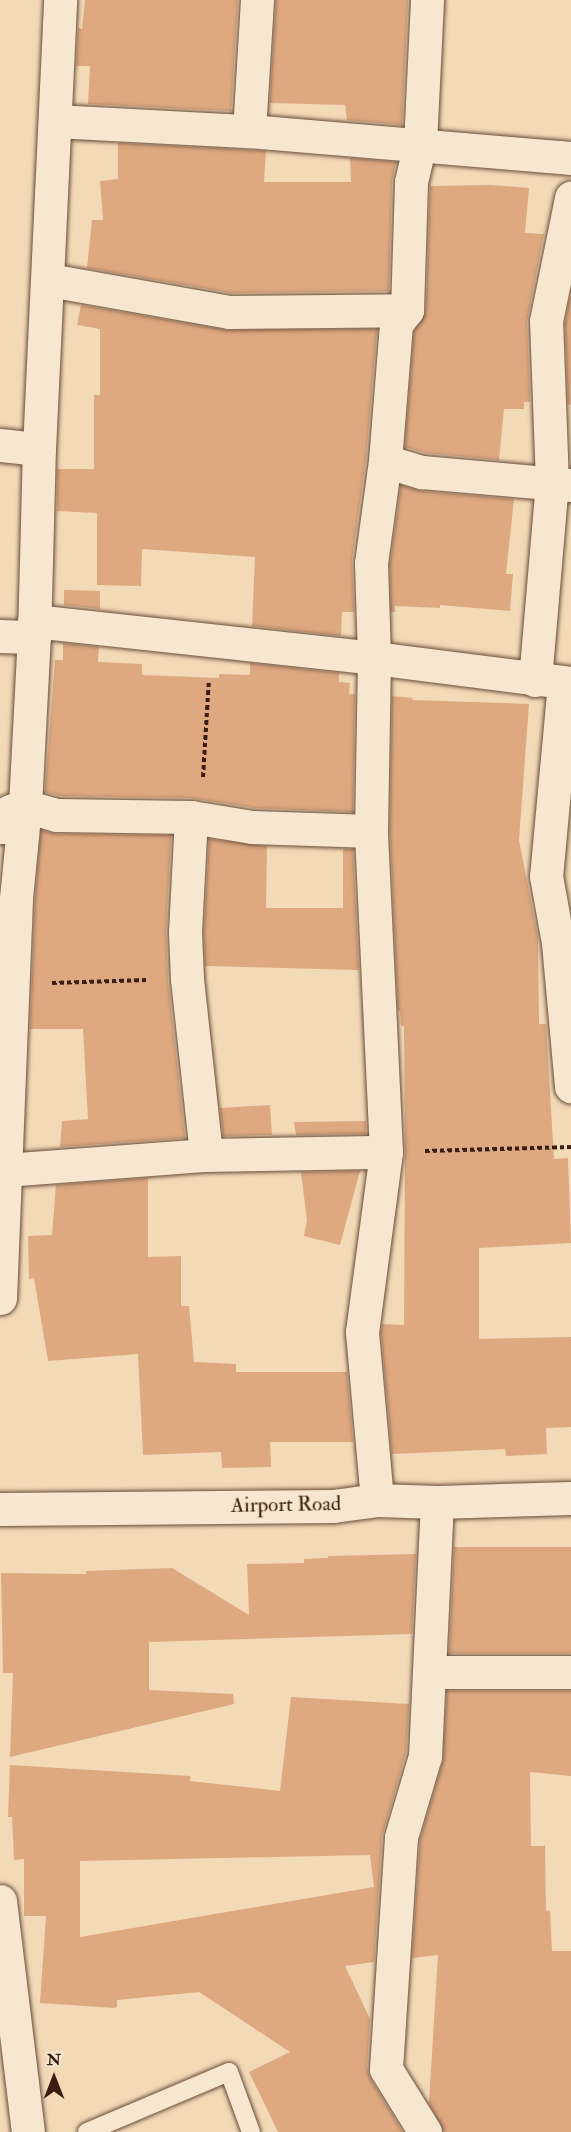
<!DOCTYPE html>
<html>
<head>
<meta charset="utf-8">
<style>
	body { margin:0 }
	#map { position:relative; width:571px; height:2132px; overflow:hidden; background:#f3dab7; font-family:"IM FELL Double Pica",serif }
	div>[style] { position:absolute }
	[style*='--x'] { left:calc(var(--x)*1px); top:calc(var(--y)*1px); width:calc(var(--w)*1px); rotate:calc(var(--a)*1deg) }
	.building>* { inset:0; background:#dea880 }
	.path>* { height:4px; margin-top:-2px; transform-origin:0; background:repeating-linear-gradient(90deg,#391e11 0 4.5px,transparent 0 7.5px) }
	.roads { filter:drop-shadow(0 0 2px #684d3a) drop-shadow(0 0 2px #684d3a) }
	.service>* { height:18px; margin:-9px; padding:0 9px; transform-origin:9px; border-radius:9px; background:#f7e7d0 }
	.minor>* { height:33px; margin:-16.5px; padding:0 16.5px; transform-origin:16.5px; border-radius:16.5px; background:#f7e7d0 }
	.tertiary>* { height:33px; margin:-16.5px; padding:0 16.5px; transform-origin:16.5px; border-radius:16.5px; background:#f7e7d0 }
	span { translate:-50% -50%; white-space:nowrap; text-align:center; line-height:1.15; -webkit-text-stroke:4.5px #f7e7d0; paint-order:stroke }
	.street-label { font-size:21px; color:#391e11 }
	.north { position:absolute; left:24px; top:2048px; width:60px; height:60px; -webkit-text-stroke:4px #f7e7d0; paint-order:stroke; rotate:0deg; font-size:16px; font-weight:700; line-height:24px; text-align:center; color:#391e11 }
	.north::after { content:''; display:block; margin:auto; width:21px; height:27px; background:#391e11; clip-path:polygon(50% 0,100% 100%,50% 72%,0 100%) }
</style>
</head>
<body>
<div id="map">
	<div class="building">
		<i style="clip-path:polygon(85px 0,238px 0,231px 111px,88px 104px,90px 66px,76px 66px,78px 28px,82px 29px)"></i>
		<i style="clip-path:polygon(276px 0,408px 0,402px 125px,347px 120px,345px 105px,270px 103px,269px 114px)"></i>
		<i style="clip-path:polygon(118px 143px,266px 151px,264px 182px,351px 182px,350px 158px,396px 162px,392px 181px,389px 291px,231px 293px,87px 268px,92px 220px,103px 220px,100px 181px,118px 179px)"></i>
		<i style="clip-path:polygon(491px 185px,529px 188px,525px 233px,544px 234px,527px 321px,530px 402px,524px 402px,524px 409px,504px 409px,499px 460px,426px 453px,405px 447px,414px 331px,426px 311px,430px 186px)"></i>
		<i style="clip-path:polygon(571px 292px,571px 405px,568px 404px,565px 323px)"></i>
		<i style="clip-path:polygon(81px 305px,226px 330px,377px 329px,366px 459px,352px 560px,354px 612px,342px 612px,341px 636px,252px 626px,255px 557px,142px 549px,141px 586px,97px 585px,97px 513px,57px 511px,57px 469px,94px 469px,94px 395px,100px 395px,100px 329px,77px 325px)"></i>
		<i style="clip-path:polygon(401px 485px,420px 491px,514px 499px,506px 574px,513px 574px,510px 611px,440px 605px,440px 608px,395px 606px,395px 612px,391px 612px,390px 564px)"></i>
		<i style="clip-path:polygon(64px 590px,100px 591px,100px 609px,64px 605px)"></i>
		<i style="clip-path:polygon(63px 643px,99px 647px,98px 662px,142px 664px,142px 675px,219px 678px,219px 674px,250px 675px,250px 663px,339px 673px,339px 682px,350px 683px,349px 694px,355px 694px,353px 812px,254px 808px,191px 798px,60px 796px,45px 792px,55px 660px,63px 660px)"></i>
		<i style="clip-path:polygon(392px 696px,413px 698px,412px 700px,529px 704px,519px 840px,538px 938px,539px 1024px,546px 1024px,554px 1159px,568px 1158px,571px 1243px,479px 1248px,479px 1339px,571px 1337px,571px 1427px,546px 1428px,547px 1454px,506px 1456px,505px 1449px,392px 1454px,381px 1332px,382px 1324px,404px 1325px,405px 1151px,404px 1026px,401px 1026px,400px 1011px,398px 1011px,390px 831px)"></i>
		<i style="clip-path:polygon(41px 830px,57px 834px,171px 835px,166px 931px,168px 980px,185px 1138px,60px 1147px,62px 1121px,88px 1119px,83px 1029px,30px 1029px,35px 899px)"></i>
		<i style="clip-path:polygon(209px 839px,267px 846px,266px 908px,343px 908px,343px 849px,353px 849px,359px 970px,205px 966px,204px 932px)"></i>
		<i style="clip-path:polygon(270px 1105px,272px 1135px,223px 1136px,220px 1108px)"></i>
		<i style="clip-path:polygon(366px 1121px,366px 1134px,296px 1135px,294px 1122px)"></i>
		<i style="clip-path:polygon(360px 1171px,340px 1245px,304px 1236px,307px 1221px,301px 1172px)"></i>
		<i style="clip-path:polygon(148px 1178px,148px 1257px,181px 1256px,181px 1306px,189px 1306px,194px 1362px,236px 1364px,236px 1372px,347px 1372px,353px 1442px,270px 1442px,271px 1467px,222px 1468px,221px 1452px,143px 1455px,138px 1354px,48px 1361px,34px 1278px,29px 1279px,28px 1236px,52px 1235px,56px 1185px)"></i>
		<i style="clip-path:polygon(454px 1547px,571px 1547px,571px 1653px,449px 1653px)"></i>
		<i style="clip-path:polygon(416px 1554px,412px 1634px,149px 1642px,149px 1690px,233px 1694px,234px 1704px,10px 1757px,13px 1673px,3px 1673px,1px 1573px,86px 1574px,86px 1571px,172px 1568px,249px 1615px,247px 1564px,304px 1563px,304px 1559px,328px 1558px,328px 1556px)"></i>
		<i style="clip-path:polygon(447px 1691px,571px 1691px,571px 1776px,530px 1772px,531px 1846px,545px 1846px,546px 1911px,550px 1910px,552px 1951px,571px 1951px,571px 2132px,444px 2132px,429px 2103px,438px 1955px,412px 1958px,420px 1840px,443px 1761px)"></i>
		<i style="clip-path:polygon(evenodd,291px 1697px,409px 1704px,406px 1753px,382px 1836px,374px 1962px,345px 1966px,370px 2019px,367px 2068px,370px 2078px,403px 2132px,278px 2132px,249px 2072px,290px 2052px,199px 1992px,117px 2000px,117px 2007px,114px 2008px,40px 2003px,46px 1916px,24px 1916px,24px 1859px,14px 1860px,12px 1817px,8px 1817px,10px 1765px,190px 1776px,190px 1781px,280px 1791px,291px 1697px,370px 1855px,374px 1887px,80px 1937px,80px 1861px,370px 1855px)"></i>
	</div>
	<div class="path">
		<i style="--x:203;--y:777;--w:97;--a:-86.5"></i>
		<i style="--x:52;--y:983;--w:95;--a:-1.8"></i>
		<i style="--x:425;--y:1151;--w:146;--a:-1.6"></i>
	</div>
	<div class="roads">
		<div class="service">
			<i style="--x:87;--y:2132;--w:154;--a:-22.9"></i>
			<i style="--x:229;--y:2072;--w:64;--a:69.9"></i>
		</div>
		<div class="minor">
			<i style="--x:55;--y:121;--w:194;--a:3"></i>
			<i style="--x:249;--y:131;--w:323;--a:4.8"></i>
			<i style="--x:249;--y:131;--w:131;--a:-86.5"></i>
			<i style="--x:49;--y:280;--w:183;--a:10.1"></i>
			<i style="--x:229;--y:312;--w:178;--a:-0.6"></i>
			<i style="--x:0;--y:445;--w:39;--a:6"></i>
			<i style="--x:385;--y:461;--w:39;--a:17"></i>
			<i style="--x:422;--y:472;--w:150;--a:5"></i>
			<i style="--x:34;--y:621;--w:342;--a:6.2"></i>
			<i style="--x:374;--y:658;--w:199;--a:7.2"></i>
			<i style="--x:0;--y:636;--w:34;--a:2"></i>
			<i style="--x:535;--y:680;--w:198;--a:-85.1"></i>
			<i style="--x:552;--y:483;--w:162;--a:-92.1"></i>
			<i style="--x:546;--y:321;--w:126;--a:-78.5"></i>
			<i style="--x:564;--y:683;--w:194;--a:95.3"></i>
			<i style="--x:546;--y:876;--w:68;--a:79.8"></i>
			<i style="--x:558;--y:943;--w:144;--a:84.8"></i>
			<i style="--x:191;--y:817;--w:115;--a:93"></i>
			<i style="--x:185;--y:932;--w:47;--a:87.6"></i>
			<i style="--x:187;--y:979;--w:177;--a:83.8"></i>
			<i style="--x:0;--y:827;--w:8;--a:0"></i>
			<i style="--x:8;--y:827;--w:16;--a:-83"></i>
			<i style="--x:10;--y:811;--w:16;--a:-18"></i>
			<i style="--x:25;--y:806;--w:33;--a:16"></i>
			<i style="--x:57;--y:815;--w:134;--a:0.9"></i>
			<i style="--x:191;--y:817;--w:62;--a:9.3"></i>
			<i style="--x:252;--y:827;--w:119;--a:1.9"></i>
			<i style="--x:5;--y:1170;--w:202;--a:-4.3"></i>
			<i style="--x:206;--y:1155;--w:180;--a:-1"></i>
			<i style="--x:377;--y:1500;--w:169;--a:-95.1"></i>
			<i style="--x:362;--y:1332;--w:182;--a:-82.4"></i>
			<i style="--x:386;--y:1152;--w:321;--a:-92.7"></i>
			<i style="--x:371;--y:831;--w:173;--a:-89"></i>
			<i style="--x:374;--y:658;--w:95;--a:-91.8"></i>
			<i style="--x:371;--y:563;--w:103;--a:-82.2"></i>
			<i style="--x:385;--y:461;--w:137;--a:-85.4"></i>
			<i style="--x:396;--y:324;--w:18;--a:-52"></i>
			<i style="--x:407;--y:310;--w:128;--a:-88.2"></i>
			<i style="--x:411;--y:182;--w:39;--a:-77"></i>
			<i style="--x:420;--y:144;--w:144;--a:-87.2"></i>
			<i style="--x:429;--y:1672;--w:142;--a:0"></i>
			<i style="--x:425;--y:2132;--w:74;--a:-121.8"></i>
			<i style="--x:386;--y:2069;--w:232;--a:-86.3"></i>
			<i style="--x:401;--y:1837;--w:84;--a:-73.5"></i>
			<i style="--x:425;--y:1756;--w:254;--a:-87.3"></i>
		</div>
		<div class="tertiary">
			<i style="--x:0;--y:1298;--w:400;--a:-87.7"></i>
			<i style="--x:16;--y:898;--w:92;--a:-84.4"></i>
			<i style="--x:25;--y:806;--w:169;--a:-87"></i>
			<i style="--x:34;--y:637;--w:188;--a:-88.5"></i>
			<i style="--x:39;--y:449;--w:449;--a:-87.3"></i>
			<i style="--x:0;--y:1509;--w:333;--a:-0.5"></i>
			<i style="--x:333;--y:1506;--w:44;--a:-7.8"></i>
			<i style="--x:377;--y:1500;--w:60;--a:1.9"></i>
			<i style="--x:437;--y:1502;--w:134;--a:-1.7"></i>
			<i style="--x:0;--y:1901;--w:233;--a:83.1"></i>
		</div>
	</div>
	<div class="street-label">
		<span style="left:286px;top:1505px;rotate:-1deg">Airport Road</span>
	</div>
	<div class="north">N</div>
</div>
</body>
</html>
